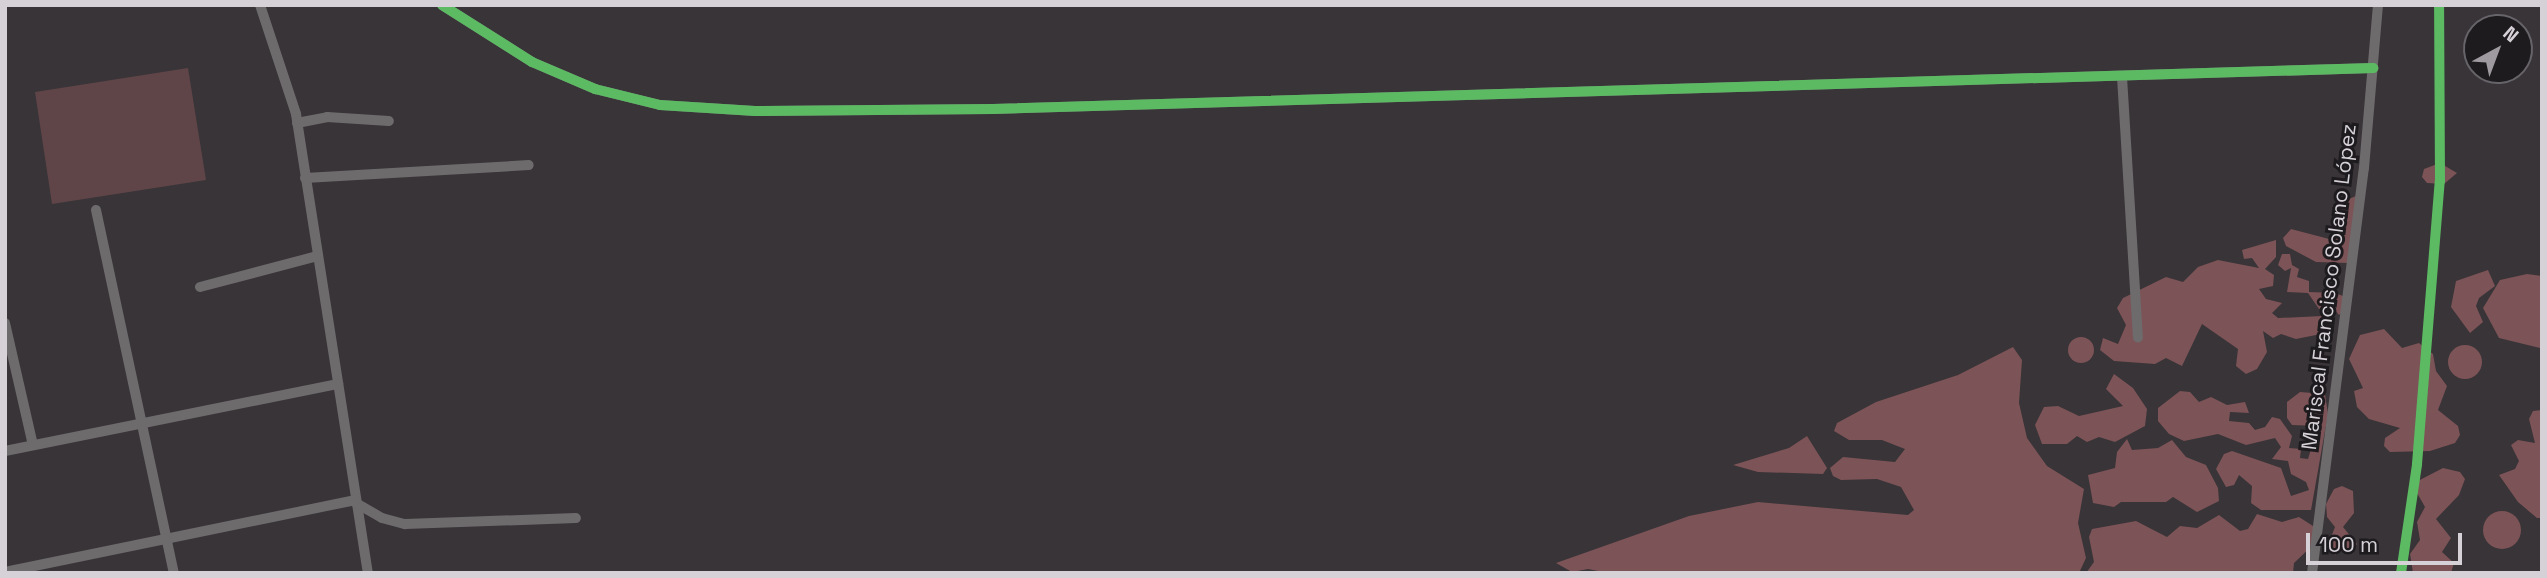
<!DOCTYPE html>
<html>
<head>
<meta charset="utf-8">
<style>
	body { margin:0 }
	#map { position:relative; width:2547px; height:578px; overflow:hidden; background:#383438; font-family:"Space Grotesk",sans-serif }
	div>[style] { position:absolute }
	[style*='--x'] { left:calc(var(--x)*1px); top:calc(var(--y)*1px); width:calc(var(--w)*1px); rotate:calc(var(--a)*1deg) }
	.green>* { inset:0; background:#5f4548 }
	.forest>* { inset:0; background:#7c5356 }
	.round { border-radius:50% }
	.minor>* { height:10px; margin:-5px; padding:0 5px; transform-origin:5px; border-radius:5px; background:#6e6b6d }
	.cycleway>* { height:10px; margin:-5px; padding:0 5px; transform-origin:5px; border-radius:5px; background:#5cba63 }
	span { translate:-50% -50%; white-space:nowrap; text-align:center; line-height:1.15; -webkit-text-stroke:6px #1e1b1f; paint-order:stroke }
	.street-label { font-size:21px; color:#d5d1d7 }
	.frame { position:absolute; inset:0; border:7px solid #d5d1d7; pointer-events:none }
	.north { position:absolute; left:2463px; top:14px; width:70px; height:70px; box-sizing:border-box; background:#1e1b1f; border:2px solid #676469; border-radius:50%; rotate:41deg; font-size:19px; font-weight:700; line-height:28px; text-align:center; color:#d5d1d7 }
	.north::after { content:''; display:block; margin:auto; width:24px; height:32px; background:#9e9a9f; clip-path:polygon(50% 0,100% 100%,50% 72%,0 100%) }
	.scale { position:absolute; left:2306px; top:533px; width:156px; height:32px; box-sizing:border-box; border:4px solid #d5d1d7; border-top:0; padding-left:9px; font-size:21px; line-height:24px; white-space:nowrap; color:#d5d1d7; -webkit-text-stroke:5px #1e1b1f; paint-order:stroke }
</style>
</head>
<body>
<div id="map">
	<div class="green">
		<i style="clip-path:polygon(188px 68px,206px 180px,52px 204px,35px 92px)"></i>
	</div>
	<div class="forest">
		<i style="clip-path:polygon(2440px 163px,2457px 173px,2444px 184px,2427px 183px,2422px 177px,2424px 169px)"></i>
		<i style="clip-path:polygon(2356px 196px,2348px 263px,2316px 262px,2286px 246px,2283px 238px,2291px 229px,2333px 240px,2344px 236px,2344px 220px,2332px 206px)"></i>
		<i style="clip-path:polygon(2276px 240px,2276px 257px,2265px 269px,2274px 275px,2273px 286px,2259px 289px,2266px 299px,2282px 303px,2272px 313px,2278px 318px,2322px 316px,2327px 328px,2321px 334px,2296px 339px,2281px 334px,2273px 338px,2263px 331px,2267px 352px,2257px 369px,2246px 374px,2236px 366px,2238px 349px,2202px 324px,2182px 366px,2166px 358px,2155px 364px,2114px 361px,2100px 350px,2103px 338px,2118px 344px,2126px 325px,2117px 308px,2123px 298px,2166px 277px,2183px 282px,2198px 267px,2218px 260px,2259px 268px,2252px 258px,2244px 259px,2242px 250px)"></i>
		<i style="clip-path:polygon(2282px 254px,2290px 254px,2292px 265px,2299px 269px,2297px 277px,2309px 281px,2309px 292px,2335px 293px,2343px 296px,2346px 309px,2339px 315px,2331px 305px,2319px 309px,2308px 293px,2287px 292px,2291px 268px,2285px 271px,2278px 265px)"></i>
		<i style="clip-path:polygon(2488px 270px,2495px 286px,2479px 298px,2476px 306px,2483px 322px,2470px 333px,2451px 307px,2456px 281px)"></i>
		<i style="clip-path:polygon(2527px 274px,2542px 276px,2540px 348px,2499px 338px,2483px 308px,2500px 280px)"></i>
		<i style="clip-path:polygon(2384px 329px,2402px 348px,2419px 343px,2433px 354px,2436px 371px,2447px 386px,2438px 410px,2458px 426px,2460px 435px,2455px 443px,2430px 451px,2390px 452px,2384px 446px,2385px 438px,2400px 428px,2369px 419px,2357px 407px,2354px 391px,2363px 388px,2349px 359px,2360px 335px)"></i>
		<i class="round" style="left:2068px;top:337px;width:26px;height:26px"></i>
		<i class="round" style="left:2448px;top:345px;width:34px;height:34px"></i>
		<i style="clip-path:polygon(2013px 347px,2022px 360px,2019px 403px,2027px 438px,2047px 466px,2084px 489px,2078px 523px,2086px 558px,2079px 573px,1608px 573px,1588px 569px,1572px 572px,1556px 563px,1689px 516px,1758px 502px,1908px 515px,1914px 510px,1901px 487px,1877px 479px,1841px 480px,1833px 476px,1830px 468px,1843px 457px,1895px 462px,1905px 449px,1882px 440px,1849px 440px,1834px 431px,1837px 423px,1876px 402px,1958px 375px)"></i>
		<i style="clip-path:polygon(2114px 374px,2133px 388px,2147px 409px,2145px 426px,2115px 442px,2099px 437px,2087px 442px,2077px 436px,2067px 444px,2042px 444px,2035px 425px,2044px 407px,2058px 406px,2079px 416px,2123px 406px,2106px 389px)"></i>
		<i style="clip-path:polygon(2180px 391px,2190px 392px,2199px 402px,2211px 397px,2227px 405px,2245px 402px,2249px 413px,2230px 412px,2229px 421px,2249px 423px,2255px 430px,2265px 427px,2272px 417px,2280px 419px,2292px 436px,2289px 448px,2301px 449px,2300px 458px,2308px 459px,2318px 426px,2292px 425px,2287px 418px,2287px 402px,2300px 392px,2325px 394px,2328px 414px,2311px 510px,2261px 510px,2251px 503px,2252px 486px,2239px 475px,2234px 485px,2226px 487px,2216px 469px,2224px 454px,2232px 451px,2281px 468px,2291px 496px,2309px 490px,2306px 482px,2291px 474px,2288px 461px,2272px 459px,2281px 447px,2275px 438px,2246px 445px,2218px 434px,2184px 441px,2169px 434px,2158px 421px,2158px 408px)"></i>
		<i style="clip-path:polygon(2542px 410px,2542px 518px,2537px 518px,2518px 502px,2499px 475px,2515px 469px,2519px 461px,2511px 445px,2518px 440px,2535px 443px,2529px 419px,2533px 411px)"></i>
		<i style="clip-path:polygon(1807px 436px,1827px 468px,1823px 474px,1758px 472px,1733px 465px,1789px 448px)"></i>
		<i style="clip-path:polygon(2127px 439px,2132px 450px,2158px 448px,2172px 440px,2186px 457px,2206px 465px,2218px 488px,2219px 501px,2197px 512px,2173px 497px,2166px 502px,2121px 502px,2114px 507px,2093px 503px,2088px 475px,2115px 468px,2117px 452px)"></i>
		<i style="clip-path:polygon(2443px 468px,2460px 472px,2465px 479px,2459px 495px,2436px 519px,2451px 538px,2442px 552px,2454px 563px,2451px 573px,2413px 573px,2410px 554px,2420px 540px,2417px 522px,2425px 507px,2412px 484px)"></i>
		<i style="clip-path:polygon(2342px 486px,2353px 491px,2354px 513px,2343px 527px,2357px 544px,2348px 553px,2341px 550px,2335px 555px,2328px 545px,2335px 527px,2327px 517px,2326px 504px,2334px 489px)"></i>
		<i class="round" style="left:2483px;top:511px;width:38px;height:38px"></i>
		<i style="clip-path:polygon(2257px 514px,2282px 522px,2299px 517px,2313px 526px,2314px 544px,2294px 563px,2293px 573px,2086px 573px,2094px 562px,2089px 537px,2092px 529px,2136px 521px,2167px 537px,2180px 526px,2197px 528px,2219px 515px,2240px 531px,2248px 529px)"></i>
	</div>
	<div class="minor">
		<i style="--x:260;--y:5;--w:115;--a:71.7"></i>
		<i style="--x:296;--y:114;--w:465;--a:81.1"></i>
		<i style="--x:442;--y:5;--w:107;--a:32.3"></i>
		<i style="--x:532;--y:62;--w:69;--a:23.2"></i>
		<i style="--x:595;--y:89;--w:67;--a:13.8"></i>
		<i style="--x:660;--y:105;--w:95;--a:3.6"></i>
		<i style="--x:755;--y:111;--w:238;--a:-0.5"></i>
		<i style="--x:993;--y:109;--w:1381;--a:-1.7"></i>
		<i style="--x:2122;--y:77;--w:261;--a:86.5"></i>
		<i style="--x:297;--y:123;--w:31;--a:-11"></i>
		<i style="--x:327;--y:117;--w:62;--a:3.7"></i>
		<i style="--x:305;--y:178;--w:224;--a:-3.3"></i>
		<i style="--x:96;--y:210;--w:371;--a:77.9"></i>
		<i style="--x:200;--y:287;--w:121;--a:-14.8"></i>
		<i style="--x:5;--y:323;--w:125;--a:77.1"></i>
		<i style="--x:5;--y:451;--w:340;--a:-11.4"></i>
		<i style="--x:356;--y:503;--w:30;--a:30"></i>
		<i style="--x:382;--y:518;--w:24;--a:15"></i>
		<i style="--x:405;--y:524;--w:171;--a:-2"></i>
		<i style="--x:5;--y:572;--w:358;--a:-11.6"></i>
		<i style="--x:2312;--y:573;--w:408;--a:-82.7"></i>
		<i style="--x:2364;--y:168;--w:164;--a:-85.1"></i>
	</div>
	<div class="cycleway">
		<i style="--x:442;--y:5;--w:107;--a:32.3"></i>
		<i style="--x:532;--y:62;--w:69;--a:23.2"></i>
		<i style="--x:595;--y:89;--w:67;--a:13.8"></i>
		<i style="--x:660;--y:105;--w:95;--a:3.6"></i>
		<i style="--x:755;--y:111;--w:238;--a:-0.5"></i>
		<i style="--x:993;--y:109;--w:1381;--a:-1.7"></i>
		<i style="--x:2401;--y:573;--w:110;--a:-81.6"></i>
		<i style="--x:2417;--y:464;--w:284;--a:-85.4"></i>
		<i style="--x:2440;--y:181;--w:176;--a:-90.3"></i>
	</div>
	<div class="street-label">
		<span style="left:2329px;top:287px;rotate:-83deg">Mariscal Francisco Solano López</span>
	</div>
	<div class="frame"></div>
	<div class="north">N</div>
	<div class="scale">100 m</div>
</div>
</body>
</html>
